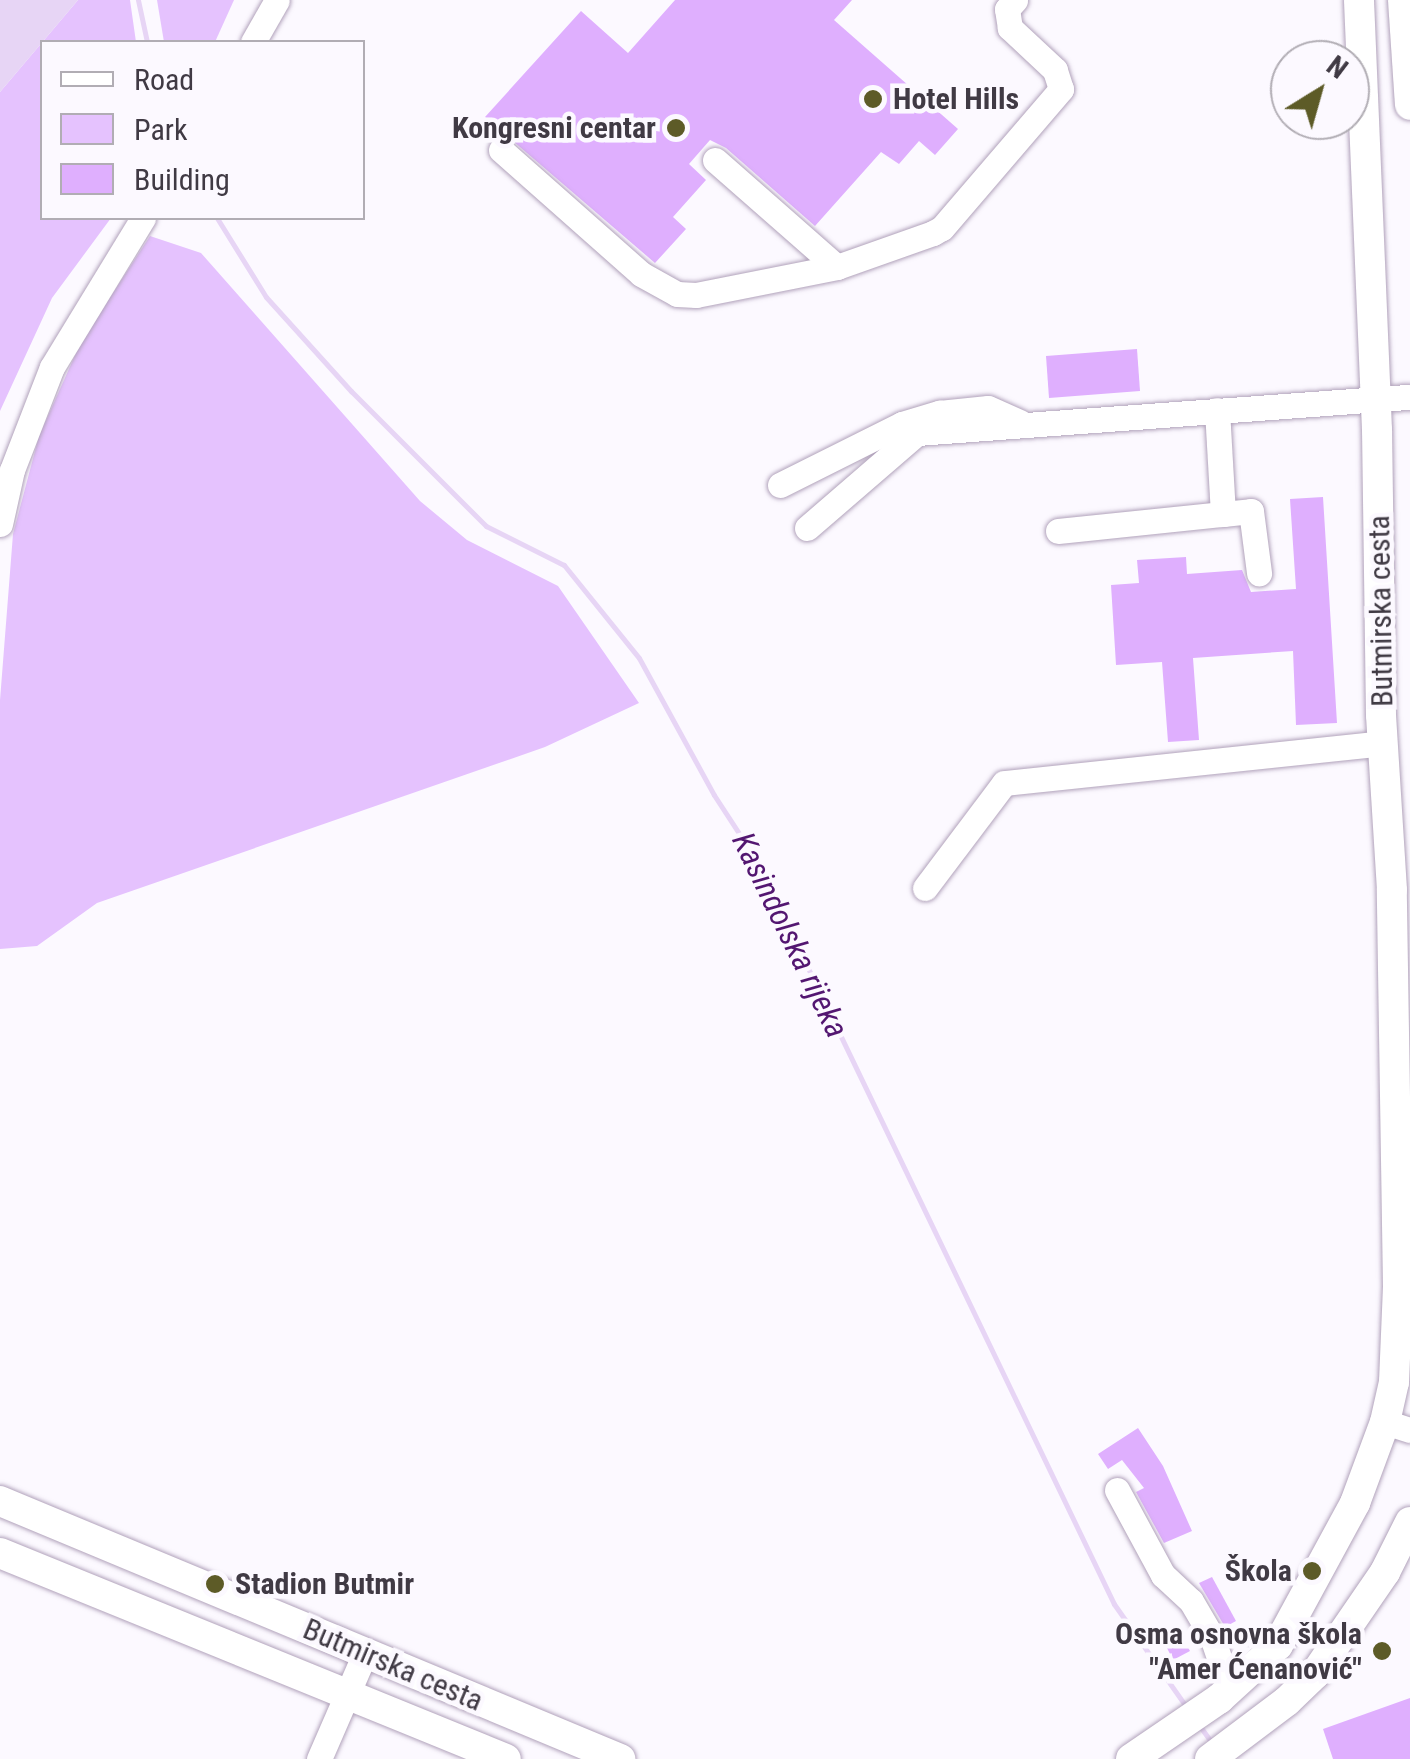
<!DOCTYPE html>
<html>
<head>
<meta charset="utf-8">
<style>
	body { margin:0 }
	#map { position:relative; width:1410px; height:1759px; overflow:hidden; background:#fcf9ff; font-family:"Roboto Condensed",sans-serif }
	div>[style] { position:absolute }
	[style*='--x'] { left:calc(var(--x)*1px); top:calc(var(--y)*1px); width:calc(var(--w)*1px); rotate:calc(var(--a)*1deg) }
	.green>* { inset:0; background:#e5c2fe }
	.water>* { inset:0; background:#e7d5f5 }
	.stream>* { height:5px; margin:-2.5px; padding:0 2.5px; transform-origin:2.5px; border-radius:2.5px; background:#e7d5f5 }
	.building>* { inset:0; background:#dfaffe }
	.roads { filter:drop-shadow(0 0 2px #b1a2bb) drop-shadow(0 0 2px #b1a2bb) }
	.minor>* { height:25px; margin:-12.5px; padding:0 12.5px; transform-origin:12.5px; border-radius:12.5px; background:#fff }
	.major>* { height:30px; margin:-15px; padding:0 15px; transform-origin:15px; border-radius:15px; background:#fff }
	.dots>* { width:28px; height:28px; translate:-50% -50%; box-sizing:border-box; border:5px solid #fcf9ff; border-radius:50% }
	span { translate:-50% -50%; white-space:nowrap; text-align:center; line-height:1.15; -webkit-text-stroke:9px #fcf9ff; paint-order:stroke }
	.poi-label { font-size:30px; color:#403a44; font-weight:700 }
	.left { translate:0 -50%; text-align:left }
	.right { translate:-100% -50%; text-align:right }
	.street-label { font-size:30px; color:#403a44 }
	.water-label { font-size:32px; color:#531671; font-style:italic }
	.legend { position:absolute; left:40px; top:40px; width:325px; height:180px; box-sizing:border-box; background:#fcf9ff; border:2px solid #b1adb4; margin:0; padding:12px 18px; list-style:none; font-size:30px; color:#403a44 }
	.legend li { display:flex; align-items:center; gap:20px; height:50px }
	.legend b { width:50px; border:2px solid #b1adb4 }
	.north { position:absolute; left:1270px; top:40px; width:100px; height:100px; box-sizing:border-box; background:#fcf9ff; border:2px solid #b1adb4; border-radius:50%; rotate:37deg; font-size:28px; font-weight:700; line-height:40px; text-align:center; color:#403a44 }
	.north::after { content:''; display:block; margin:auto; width:35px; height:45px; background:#5d5b27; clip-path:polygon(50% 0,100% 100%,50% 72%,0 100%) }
</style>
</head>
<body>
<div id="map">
	<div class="green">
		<i style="clip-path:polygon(78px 0,130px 0,136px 42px,42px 42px,42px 218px,111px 218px,52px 298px,0 411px,0 92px)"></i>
		<i style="clip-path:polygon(157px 0,234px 0,215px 42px,164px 42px)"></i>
		<i style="clip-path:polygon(150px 236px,201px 253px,420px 501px,467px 540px,558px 586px,639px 703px,545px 747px,97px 903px,37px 946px,0 949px,0 700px,13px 534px,39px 436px,81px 342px)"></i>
	</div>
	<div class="water">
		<i style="clip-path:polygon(0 0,78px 0,0 92px)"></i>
	</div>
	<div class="stream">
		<i style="--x:138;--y:0;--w:43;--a:77.9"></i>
		<i style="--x:217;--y:218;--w:93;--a:58.2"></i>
		<i style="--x:266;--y:297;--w:127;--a:47.9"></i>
		<i style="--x:351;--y:391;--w:191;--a:45"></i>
		<i style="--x:486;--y:526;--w:87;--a:26.6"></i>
		<i style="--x:564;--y:565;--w:119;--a:51.1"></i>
		<i style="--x:639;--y:658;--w:156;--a:61.3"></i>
		<i style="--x:714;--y:795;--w:75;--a:56.9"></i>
		<i style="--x:755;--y:858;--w:828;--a:64.3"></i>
		<i style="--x:1114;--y:1604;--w:127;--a:54.9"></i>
		<i style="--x:1199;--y:1725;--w:24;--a:54"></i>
	</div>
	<div class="building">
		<i style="clip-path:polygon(675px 0,852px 0,834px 20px,958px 129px,935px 155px,919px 141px,899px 164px,881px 152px,815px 226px,726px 148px,710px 140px,689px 164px,706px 180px,673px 217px,686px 229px,655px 263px,485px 117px,581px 11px,628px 53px)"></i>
		<i style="clip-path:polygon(1137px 349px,1140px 391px,1049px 398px,1046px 356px)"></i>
		<i style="clip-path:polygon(1323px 497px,1337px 723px,1296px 725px,1293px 651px,1193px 658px,1199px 740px,1168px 742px,1162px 662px,1116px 665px,1111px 585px,1139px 583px,1137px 560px,1186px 557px,1187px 574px,1242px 570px,1251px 592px,1296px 589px,1290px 499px)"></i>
		<i style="clip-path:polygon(1138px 1428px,1163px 1466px,1192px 1531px,1164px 1543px,1136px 1492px,1144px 1488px,1122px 1460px,1108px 1469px,1098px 1454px)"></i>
		<i style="clip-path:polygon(1212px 1577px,1236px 1621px,1225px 1627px,1199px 1583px)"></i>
		<i style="clip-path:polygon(1179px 1631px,1190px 1651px,1173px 1660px,1163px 1640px)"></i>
		<i style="clip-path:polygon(1410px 1698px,1410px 1759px,1333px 1759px,1323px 1729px)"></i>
	</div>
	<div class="roads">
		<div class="minor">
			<i style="--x:253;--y:42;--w:48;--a:-60.3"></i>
			<i style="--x:501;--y:150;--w:187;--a:41.5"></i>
			<i style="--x:641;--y:274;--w:41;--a:29.1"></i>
			<i style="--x:677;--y:294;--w:19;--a:3"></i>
			<i style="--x:696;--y:295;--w:144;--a:-11.2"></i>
			<i style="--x:715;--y:160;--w:162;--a:41.3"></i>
			<i style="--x:837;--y:267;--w:102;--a:-19.5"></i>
			<i style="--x:933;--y:233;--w:10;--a:-29"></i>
			<i style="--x:942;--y:228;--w:183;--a:-49.4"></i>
			<i style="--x:1061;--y:89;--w:20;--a:-108"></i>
			<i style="--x:1055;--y:70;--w:62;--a:-137"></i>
			<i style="--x:1010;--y:28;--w:19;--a:-99"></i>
			<i style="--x:1007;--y:9;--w:12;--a:-48"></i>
			<i style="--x:780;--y:485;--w:136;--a:-26.6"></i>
			<i style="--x:902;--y:424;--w:39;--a:-17"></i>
			<i style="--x:939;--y:413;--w:49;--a:-5.8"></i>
			<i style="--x:988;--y:408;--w:35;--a:24"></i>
			<i style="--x:1223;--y:514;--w:28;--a:-6"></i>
			<i style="--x:1251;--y:511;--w:63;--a:82.6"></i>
			<i style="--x:0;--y:524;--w:55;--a:-77.5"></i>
			<i style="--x:12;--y:470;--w:110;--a:-68.8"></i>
			<i style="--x:52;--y:367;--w:175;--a:-58.6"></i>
			<i style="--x:807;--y:528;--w:145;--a:-40.8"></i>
			<i style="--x:917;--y:433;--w:494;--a:-4.2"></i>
			<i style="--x:1058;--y:531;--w:166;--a:-5.9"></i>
			<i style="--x:1223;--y:514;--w:104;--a:-93.3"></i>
			<i style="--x:925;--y:888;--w:131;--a:-53"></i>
			<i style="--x:1004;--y:783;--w:382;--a:-6"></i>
			<i style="--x:1385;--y:1422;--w:26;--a:18"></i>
			<i style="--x:1117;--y:1490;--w:97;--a:61.6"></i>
			<i style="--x:1163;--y:1575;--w:38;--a:43"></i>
			<i style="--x:1191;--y:1601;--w:42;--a:59.7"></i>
			<i style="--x:1212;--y:1637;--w:56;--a:71.2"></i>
			<i style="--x:319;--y:1759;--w:116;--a:-66.5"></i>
		</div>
		<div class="major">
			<i style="--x:1403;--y:0;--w:105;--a:86.2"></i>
			<i style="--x:0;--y:1501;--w:672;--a:22.59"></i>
			<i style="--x:0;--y:1553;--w:546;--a:22.15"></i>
			<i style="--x:1131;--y:1759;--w:107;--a:-34.3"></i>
			<i style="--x:1219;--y:1699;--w:80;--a:-42.5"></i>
			<i style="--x:1278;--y:1645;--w:162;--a:-61.5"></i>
			<i style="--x:1355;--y:1503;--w:86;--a:-69.7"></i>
			<i style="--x:1385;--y:1422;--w:41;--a:-77.3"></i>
			<i style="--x:1394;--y:1382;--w:95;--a:-87.6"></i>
			<i style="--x:1398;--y:1287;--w:397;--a:-90.9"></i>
			<i style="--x:1392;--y:890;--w:175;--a:-93.6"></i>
			<i style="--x:1381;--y:715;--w:285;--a:-90.8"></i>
			<i style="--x:1377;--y:430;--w:430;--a:-92.4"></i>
			<i style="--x:1210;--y:1759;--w:96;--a:-37"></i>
			<i style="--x:1287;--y:1701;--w:39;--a:-44"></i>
			<i style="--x:1315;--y:1674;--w:124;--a:-55.5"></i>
			<i style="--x:1385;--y:1572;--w:56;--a:-63.4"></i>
		</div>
	</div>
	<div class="dots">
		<i style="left:873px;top:99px;background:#5d5b27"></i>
		<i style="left:676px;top:128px;background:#5d5b27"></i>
		<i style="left:1312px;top:1571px;background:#5d5b27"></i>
		<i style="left:215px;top:1584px;background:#5d5b27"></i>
		<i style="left:1382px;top:1651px;background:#5d5b27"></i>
	</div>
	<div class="poi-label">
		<span class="left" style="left:893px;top:99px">Hotel Hills</span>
		<span class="right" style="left:656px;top:128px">Kongresni centar</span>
		<span class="right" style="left:1292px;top:1571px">Škola</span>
		<span class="left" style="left:235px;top:1584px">Stadion Butmir</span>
		<span class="right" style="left:1362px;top:1651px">Osma osnovna škola<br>"Amer Ćenanović"</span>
	</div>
	<div class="street-label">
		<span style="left:1381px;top:611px;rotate:-91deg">Butmirska cesta</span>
		<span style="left:393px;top:1665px;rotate:23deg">Butmirska cesta</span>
	</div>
	<div class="water-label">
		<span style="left:790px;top:935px;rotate:64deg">Kasindolska rijeka</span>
	</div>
	<ul class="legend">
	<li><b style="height:12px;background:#fff"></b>Road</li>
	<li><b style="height:28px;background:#e5c2fe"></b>Park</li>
	<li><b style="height:28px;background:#dfaffe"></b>Building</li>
	</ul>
	<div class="north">N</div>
</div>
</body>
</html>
